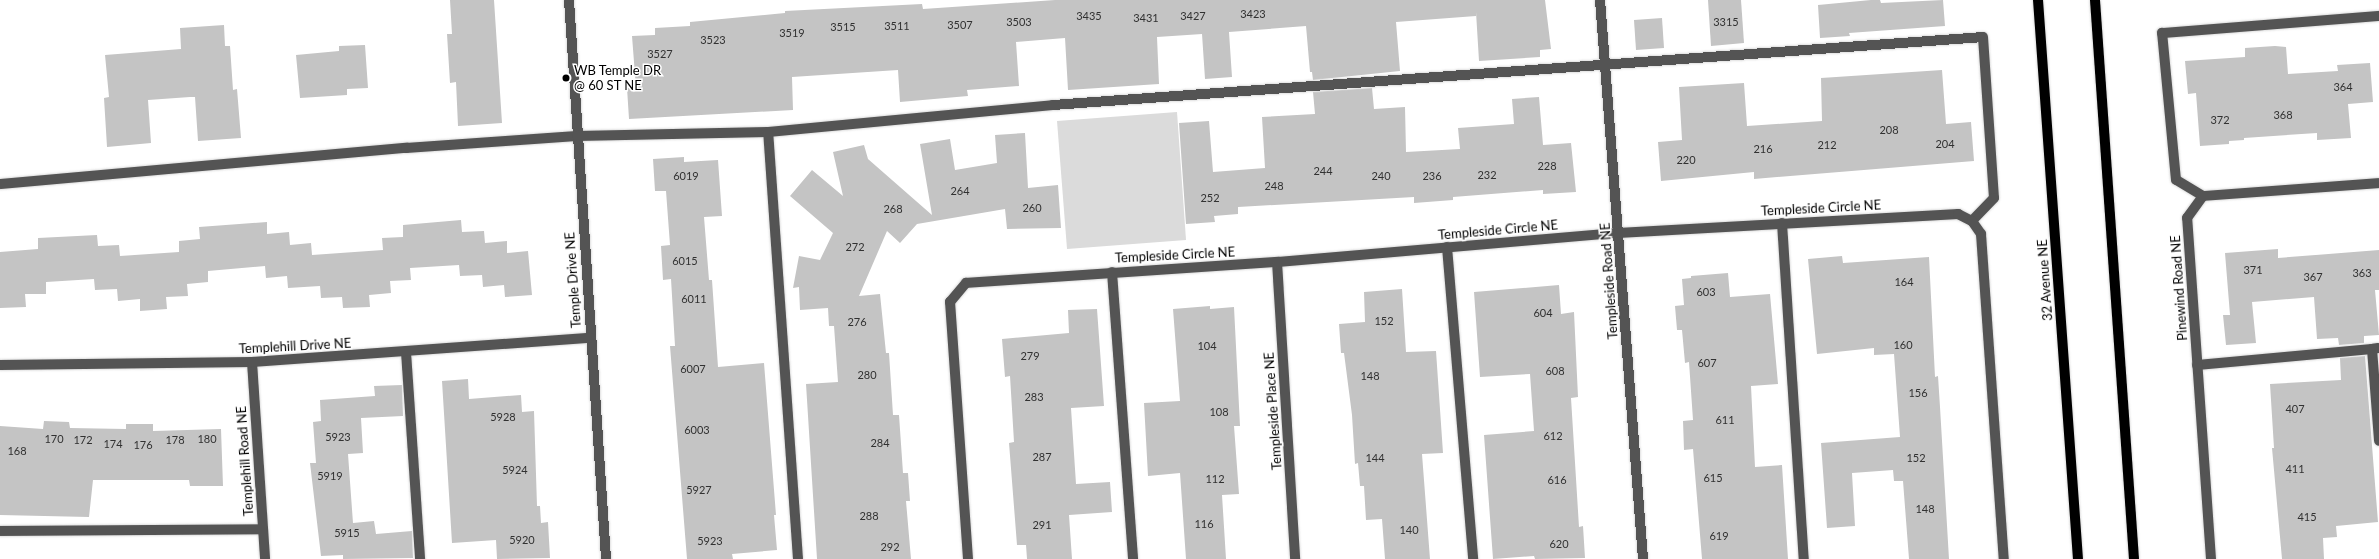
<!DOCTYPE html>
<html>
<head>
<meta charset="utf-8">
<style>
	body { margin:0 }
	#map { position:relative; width:2379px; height:559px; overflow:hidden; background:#fff; font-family:Lato,sans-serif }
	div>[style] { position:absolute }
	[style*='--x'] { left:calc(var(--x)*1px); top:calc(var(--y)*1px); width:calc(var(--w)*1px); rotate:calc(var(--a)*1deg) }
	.green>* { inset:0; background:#dbdbdb }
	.building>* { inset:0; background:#c4c4c4 }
	.roads { filter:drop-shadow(0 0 1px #dbdbdb) drop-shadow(0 0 1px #dbdbdb) }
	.minor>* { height:10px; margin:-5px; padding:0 5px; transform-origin:5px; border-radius:5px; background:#545454 }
	.major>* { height:10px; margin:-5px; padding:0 5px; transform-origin:5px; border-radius:5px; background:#000 }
	.dots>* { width:11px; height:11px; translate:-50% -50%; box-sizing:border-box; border:2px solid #fff; border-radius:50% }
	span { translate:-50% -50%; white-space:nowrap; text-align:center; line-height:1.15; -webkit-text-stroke:3px #fff; paint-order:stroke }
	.number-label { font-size:11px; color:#313131 }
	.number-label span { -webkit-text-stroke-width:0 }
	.poi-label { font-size:13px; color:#000 }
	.left { translate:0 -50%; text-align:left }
	.street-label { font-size:13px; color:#000 }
</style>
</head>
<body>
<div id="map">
	<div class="green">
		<i style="clip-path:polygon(1177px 112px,1186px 240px,1067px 249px,1057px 121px)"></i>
	</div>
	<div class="building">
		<i style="clip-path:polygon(450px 0,494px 0,502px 123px,458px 126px,456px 82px,450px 83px,447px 34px,452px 34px)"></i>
		<i style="clip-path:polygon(1055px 0,1545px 0,1551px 49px,1540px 50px,1540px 57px,1479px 61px,1476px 12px,1476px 16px,1396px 22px,1400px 71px,1313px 80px,1312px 72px,1310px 72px,1306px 26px,1229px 32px,1232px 77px,1205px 79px,1202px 34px,1157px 37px,1159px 84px,1068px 90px,1065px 38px,1016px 42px,1019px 86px,967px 90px,968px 96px,900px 102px,898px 70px,792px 77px,793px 110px,629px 119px,627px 88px,636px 88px,632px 36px,655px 35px,655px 28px,690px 26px,690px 22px,785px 13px,785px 11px,922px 4px,923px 9px)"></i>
		<i style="clip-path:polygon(1708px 0,1741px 0,1744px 43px,1711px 46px)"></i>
		<i style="clip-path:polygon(1871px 0,1880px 0,1881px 3px,1943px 0,1945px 26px,1849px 33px,1850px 36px,1820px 38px,1818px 5px)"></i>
		<i style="clip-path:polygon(1662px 18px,1664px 48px,1636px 50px,1634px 20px)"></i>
		<i style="clip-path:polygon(224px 25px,225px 46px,230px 46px,233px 90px,237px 89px,241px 138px,198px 141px,195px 97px,190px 97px,148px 100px,151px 143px,107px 147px,104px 98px,109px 97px,105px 55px,181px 49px,180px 28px)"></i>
		<i style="clip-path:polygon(365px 45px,368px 88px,347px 89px,347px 95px,300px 98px,296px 55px,339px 51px,339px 46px)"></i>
		<i style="clip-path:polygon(2275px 46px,2286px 47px,2288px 74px,2338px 71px,2337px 65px,2370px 63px,2373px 102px,2348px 104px,2351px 138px,2317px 140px,2317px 133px,2244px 138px,2244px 140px,2229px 141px,2229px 144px,2200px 146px,2196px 93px,2188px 94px,2185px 61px,2245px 57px,2245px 48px)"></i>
		<i style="clip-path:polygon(1942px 70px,1946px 124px,1971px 122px,1974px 161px,1754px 179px,1754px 172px,1661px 181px,1658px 142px,1682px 140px,1679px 87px,1744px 83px,1747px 126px,1822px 121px,1821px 78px)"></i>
		<i style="clip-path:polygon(1372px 88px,1374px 109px,1405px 107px,1406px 152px,1460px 149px,1458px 128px,1514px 124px,1512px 99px,1539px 97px,1543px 145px,1571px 143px,1576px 192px,1543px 194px,1543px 190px,1453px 197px,1453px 200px,1414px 203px,1414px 197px,1238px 207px,1238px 214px,1214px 216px,1215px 222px,1186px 224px,1179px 123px,1209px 121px,1213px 172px,1265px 168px,1262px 117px,1315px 114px,1313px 92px)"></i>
		<i style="clip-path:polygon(1025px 133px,1028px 188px,1058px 185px,1061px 228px,1007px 229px,1005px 209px,917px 224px,900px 243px,887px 231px,859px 296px,880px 294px,886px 353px,889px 353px,893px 415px,899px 415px,903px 473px,908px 473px,910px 501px,906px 501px,911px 559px,817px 559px,806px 384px,838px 382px,834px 326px,829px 326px,828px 308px,800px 310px,799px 287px,793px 288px,799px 256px,820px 260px,833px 233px,790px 196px,812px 170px,843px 196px,833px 152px,864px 145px,868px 159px,932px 215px,920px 144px,950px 139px,955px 170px,997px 163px,995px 135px)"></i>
		<i style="clip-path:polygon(684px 157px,684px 162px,718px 160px,722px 216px,704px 217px,709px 280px,712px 280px,718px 367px,764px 363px,776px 515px,774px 515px,777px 550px,732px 554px,733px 559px,687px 559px,670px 346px,675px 346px,671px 279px,663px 280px,661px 246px,670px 245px,666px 191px,655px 191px,653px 159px)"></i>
		<i style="clip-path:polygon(461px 220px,462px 232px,484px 231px,485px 243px,507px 241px,507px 253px,528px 251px,532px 295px,505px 297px,504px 285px,483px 287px,482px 275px,460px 276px,459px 265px,410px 268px,411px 280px,390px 281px,391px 293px,369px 295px,370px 307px,343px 308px,342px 297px,321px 298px,320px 286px,288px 288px,287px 276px,266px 278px,265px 266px,208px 271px,208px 282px,187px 284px,188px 296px,166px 297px,167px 309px,140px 311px,140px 299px,118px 301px,117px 289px,95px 290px,94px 279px,46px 282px,46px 294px,25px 294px,26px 307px,0 308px,0 252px,38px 249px,38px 238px,97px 235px,98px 246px,119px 245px,120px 256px,179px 252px,179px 241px,200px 239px,199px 227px,267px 222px,267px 234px,289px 232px,290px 245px,311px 243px,312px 255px,383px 250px,382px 238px,403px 237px,403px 225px)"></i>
		<i style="clip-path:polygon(2278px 249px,2278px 258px,2379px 250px,2379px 290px,2375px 290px,2379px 335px,2364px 336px,2364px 343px,2339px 345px,2338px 338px,2317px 339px,2314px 297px,2252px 302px,2256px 343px,2226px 345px,2223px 315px,2230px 315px,2225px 253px)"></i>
		<i style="clip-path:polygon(1842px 256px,1843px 263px,1929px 257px,1935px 377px,1938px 376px,1940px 407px,1949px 559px,1909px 559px,1903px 481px,1894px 481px,1893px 470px,1852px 473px,1855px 526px,1827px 528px,1821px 443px,1900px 437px,1894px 354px,1874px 355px,1874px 348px,1817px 354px,1808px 259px)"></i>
		<i style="clip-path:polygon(1728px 273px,1730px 297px,1770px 294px,1778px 384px,1751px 386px,1755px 467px,1782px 465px,1788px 559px,1702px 559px,1693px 449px,1684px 450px,1683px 421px,1693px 420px,1689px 362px,1685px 363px,1682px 330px,1677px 330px,1675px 306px,1684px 305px,1682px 279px,1691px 278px,1691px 276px)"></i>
		<i style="clip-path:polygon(1559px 285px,1561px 314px,1574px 312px,1578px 397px,1571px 398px,1579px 527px,1583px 526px,1585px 558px,1535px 559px,1534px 556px,1493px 559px,1484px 435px,1534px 431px,1530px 374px,1480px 377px,1474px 292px)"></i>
		<i style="clip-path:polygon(1402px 289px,1406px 352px,1436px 351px,1443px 453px,1422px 454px,1430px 559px,1385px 559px,1382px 519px,1366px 520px,1364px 486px,1360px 486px,1358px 463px,1355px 464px,1352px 415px,1344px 353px,1341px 353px,1339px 324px,1365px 322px,1364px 292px)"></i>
		<i style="clip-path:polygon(1210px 306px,1210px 309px,1234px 307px,1240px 426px,1234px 426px,1239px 494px,1222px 495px,1226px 559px,1186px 559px,1180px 473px,1148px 476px,1144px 403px,1180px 401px,1173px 309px)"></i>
		<i style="clip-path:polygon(1097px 309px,1104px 406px,1071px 408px,1076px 484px,1110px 482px,1112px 512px,1069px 515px,1072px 559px,1027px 559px,1026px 545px,1017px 545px,1009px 443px,1014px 442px,1010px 376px,1005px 377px,1002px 339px,1069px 333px,1068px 310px)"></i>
		<i style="clip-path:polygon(2365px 356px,2378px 522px,2336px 526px,2337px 537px,2323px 538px,2324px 559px,2282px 559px,2272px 448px,2274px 448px,2270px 384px,2341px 380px,2340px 358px)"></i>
		<i style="clip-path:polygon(468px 379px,469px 399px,521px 395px,522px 412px,534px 411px,537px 506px,540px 506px,541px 523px,548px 522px,550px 558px,497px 559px,496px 540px,452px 543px,442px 381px)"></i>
		<i style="clip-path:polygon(402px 385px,403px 416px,361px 418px,363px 453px,348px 454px,353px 523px,374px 521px,376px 534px,412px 531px,413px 558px,343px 559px,343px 555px,321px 556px,310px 463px,316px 463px,313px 422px,321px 421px,320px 400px,375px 396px,374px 386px)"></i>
		<i style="clip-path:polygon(44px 421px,69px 422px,70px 428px,126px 429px,126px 424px,153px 424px,153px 431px,221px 429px,223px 486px,190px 486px,189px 480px,93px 480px,89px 517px,0 515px,0 426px,43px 429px)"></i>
	</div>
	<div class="roads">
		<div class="minor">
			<i style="--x:569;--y:0;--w:560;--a:86.21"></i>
			<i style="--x:1600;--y:0;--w:561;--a:85.6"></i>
			<i style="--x:0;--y:184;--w:408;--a:-5.1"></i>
			<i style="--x:406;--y:148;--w:171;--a:-4"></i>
			<i style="--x:577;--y:136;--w:191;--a:-1.2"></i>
			<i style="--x:2203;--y:196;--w:31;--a:-149"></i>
			<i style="--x:2176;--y:180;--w:148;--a:-95.4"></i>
			<i style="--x:2162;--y:33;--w:218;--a:-4.5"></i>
			<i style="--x:1782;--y:223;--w:337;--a:86.3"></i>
			<i style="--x:1447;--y:247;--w:313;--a:85.2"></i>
			<i style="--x:1277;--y:262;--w:298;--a:86.5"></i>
			<i style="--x:1112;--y:272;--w:288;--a:85.8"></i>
			<i style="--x:2378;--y:348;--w:6;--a:171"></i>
			<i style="--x:2372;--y:349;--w:92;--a:85.6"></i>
			<i style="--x:406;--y:352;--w:207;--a:86.1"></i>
			<i style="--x:252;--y:362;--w:197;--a:86.2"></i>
			<i style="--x:0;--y:365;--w:252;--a:-0.7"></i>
			<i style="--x:252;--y:362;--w:339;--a:-4.1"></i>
			<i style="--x:2197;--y:365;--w:176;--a:-5.2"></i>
			<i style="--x:0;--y:531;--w:263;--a:-0.4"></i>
			<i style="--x:798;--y:559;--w:428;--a:-94"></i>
			<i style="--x:768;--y:132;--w:286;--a:-5.4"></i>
			<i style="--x:1053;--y:105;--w:932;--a:-4.18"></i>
			<i style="--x:1983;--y:37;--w:161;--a:86.1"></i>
			<i style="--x:1994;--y:198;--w:32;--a:134"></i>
			<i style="--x:968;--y:559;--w:258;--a:-94"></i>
			<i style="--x:950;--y:302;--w:25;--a:-50"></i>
			<i style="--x:966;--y:283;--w:312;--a:-3.9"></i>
			<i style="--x:1277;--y:262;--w:342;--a:-4.9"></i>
			<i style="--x:1618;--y:233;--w:341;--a:-3.2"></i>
			<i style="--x:1958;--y:214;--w:16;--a:27"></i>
			<i style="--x:1972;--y:221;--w:16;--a:55"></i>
			<i style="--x:1981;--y:234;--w:326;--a:86"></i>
			<i style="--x:2211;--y:559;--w:342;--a:-94"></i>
			<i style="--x:2187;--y:218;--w:27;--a:-54"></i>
			<i style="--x:2203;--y:196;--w:176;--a:-4.2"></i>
		</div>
		<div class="major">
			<i style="--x:2038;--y:0;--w:560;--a:85.91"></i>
			<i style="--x:2095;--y:0;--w:560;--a:86.01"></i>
		</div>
	</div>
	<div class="dots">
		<i style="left:566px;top:78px;background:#000"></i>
	</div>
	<div class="number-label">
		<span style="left:1253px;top:14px">3423</span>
		<span style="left:1089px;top:16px">3435</span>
		<span style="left:1193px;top:16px">3427</span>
		<span style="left:1146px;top:18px">3431</span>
		<span style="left:1019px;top:22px">3503</span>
		<span style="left:1726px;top:22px">3315</span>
		<span style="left:960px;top:25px">3507</span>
		<span style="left:897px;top:26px">3511</span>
		<span style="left:843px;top:27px">3515</span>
		<span style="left:792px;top:33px">3519</span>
		<span style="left:713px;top:40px">3523</span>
		<span style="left:660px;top:54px">3527</span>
		<span style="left:2343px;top:87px">364</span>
		<span style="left:2283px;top:115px">368</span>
		<span style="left:2220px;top:120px">372</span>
		<span style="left:1889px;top:130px">208</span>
		<span style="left:1945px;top:144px">204</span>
		<span style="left:1827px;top:145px">212</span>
		<span style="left:1763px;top:149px">216</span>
		<span style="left:1686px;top:160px">220</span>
		<span style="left:1547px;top:166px">228</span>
		<span style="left:1323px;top:171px">244</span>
		<span style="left:1487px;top:175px">232</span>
		<span style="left:686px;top:176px">6019</span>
		<span style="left:1381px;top:176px">240</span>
		<span style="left:1432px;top:176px">236</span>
		<span style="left:1274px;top:186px">248</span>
		<span style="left:960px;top:191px">264</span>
		<span style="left:1210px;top:198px">252</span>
		<span style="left:1032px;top:208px">260</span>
		<span style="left:893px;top:209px">268</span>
		<span style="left:855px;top:247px">272</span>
		<span style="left:685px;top:261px">6015</span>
		<span style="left:2253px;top:270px">371</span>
		<span style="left:2362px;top:273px">363</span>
		<span style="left:2313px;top:277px">367</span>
		<span style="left:1904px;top:282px">164</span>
		<span style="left:1706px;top:292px">603</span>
		<span style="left:694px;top:299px">6011</span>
		<span style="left:1543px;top:313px">604</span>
		<span style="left:1384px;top:321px">152</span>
		<span style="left:857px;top:322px">276</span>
		<span style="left:1903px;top:345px">160</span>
		<span style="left:1207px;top:346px">104</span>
		<span style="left:1030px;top:356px">279</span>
		<span style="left:1707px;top:363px">607</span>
		<span style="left:693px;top:369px">6007</span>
		<span style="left:1555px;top:371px">608</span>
		<span style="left:867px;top:375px">280</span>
		<span style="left:1370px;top:376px">148</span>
		<span style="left:1918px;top:393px">156</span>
		<span style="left:1034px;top:397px">283</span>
		<span style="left:2295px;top:409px">407</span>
		<span style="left:1219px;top:412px">108</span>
		<span style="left:503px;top:417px">5928</span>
		<span style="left:1725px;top:420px">611</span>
		<span style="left:697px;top:430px">6003</span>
		<span style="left:1553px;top:436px">612</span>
		<span style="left:338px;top:437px">5923</span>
		<span style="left:54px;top:439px">170</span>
		<span style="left:207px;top:439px">180</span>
		<span style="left:83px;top:440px">172</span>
		<span style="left:175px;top:440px">178</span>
		<span style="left:880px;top:443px">284</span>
		<span style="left:113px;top:444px">174</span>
		<span style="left:143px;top:445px">176</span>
		<span style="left:17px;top:451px">168</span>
		<span style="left:1042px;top:457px">287</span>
		<span style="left:1375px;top:458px">144</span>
		<span style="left:1916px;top:458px">152</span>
		<span style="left:2295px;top:469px">411</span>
		<span style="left:515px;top:470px">5924</span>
		<span style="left:330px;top:476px">5919</span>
		<span style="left:1713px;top:478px">615</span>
		<span style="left:1215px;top:479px">112</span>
		<span style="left:1557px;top:480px">616</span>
		<span style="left:699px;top:490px">5927</span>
		<span style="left:1925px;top:509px">148</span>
		<span style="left:869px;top:516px">288</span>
		<span style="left:2307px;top:517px">415</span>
		<span style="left:1204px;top:524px">116</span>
		<span style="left:1042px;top:525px">291</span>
		<span style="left:1409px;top:530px">140</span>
		<span style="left:347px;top:533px">5915</span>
		<span style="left:1719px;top:536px">619</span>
		<span style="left:522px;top:540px">5920</span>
		<span style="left:710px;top:541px">5923</span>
		<span style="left:1559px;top:544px">620</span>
		<span style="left:890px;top:547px">292</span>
	</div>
	<div class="poi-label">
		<span class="left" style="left:574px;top:78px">WB Temple DR<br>@ 60 ST NE</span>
	</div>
	<div class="street-label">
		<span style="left:1821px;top:208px;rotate:-3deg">Templeside Circle NE</span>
		<span style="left:1498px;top:230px;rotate:-5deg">Templeside Circle NE</span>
		<span style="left:1175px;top:255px;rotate:-3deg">Templeside Circle NE</span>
		<span style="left:573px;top:280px;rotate:-94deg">Temple Drive NE</span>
		<span style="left:2045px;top:280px;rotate:-94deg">32 Avenue NE</span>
		<span style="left:1609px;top:281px;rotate:-94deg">Templeside Road NE</span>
		<span style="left:2179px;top:288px;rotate:-94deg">Pinewind Road NE</span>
		<span style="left:295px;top:346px;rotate:-3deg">Templehill Drive NE</span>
		<span style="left:1273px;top:411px;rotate:-94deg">Templeside Place NE</span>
		<span style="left:245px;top:461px;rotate:-94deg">Templehill Road NE</span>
	</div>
</div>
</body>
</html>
